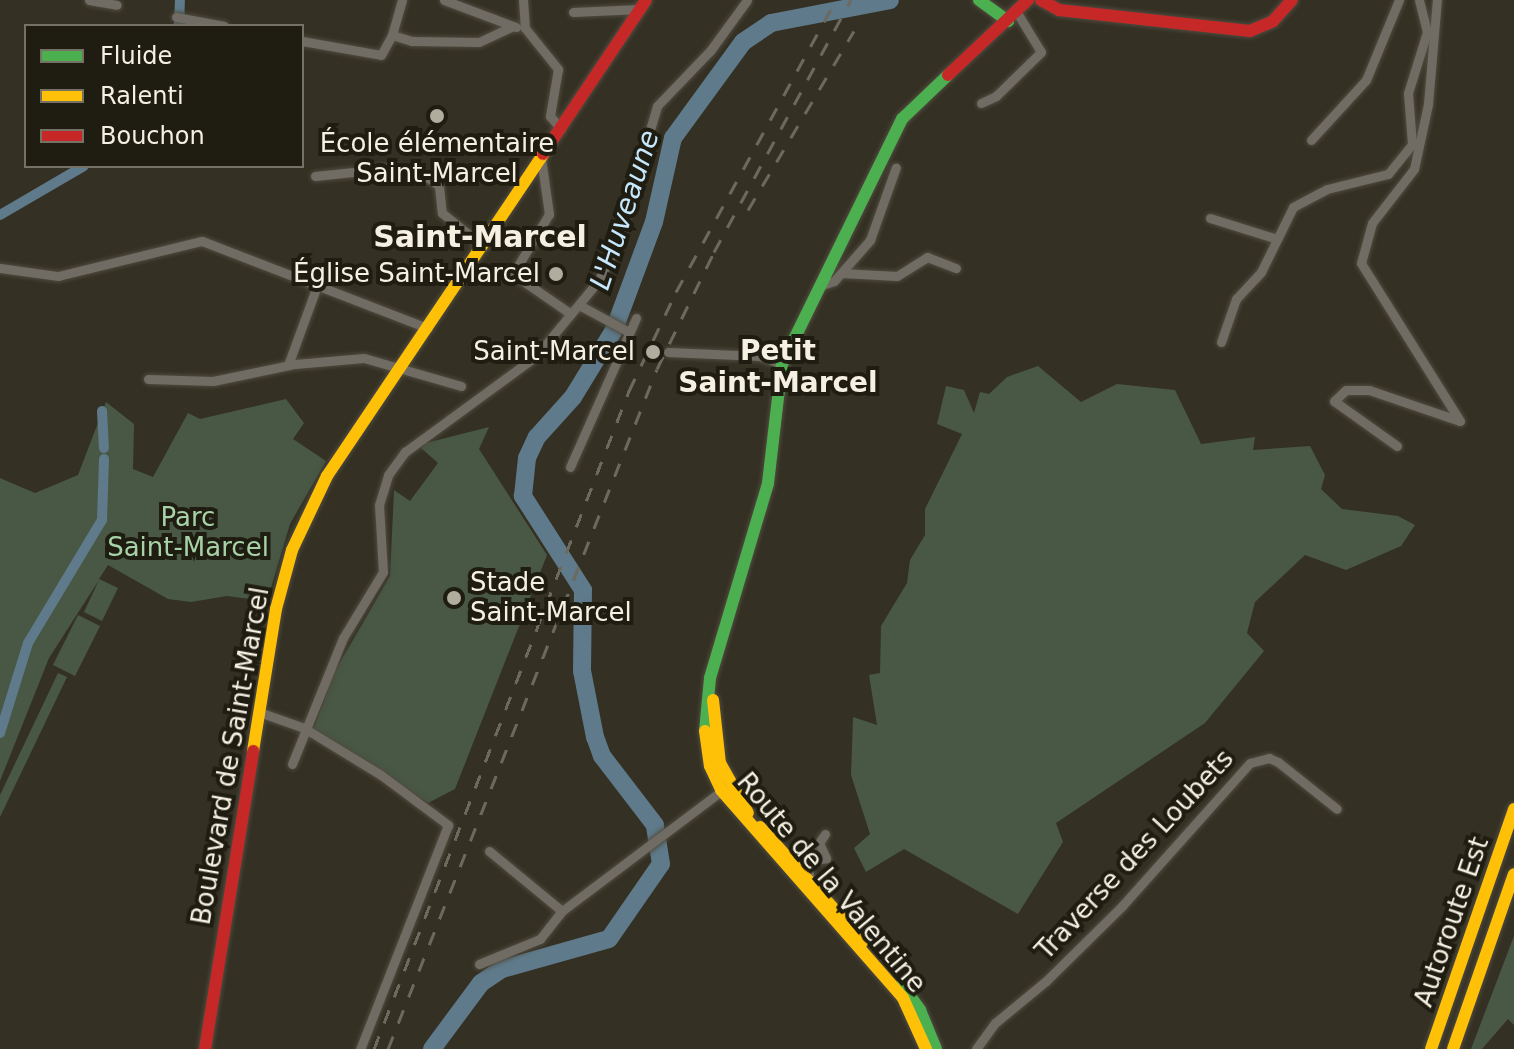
<!DOCTYPE html>
<html>
<head>
<meta charset="utf-8">
<style>
	body { margin:0 }
	#map { position:relative; width:1514px; height:1049px; overflow:hidden; background:#343023; font-family:"DejaVu Sans",sans-serif }
	div>[style] { position:absolute }
	[style*='--x'] { left:calc(var(--x)*1px); top:calc(var(--y)*1px); width:calc(var(--w)*1px); rotate:calc(var(--a)*1deg) }
	.green>* { inset:0; background:#485845 }
	.canal>* { height:10px; margin:-5px; padding:0 5px; transform-origin:5px; border-radius:5px; background:#5f7a8a }
	.river>* { height:18px; margin:-9px; padding:0 9px; transform-origin:9px; border-radius:9px; background:#5f7a8a }
	.roads { filter:drop-shadow(0 0 2px #4f4b3f) drop-shadow(0 0 2px #4f4b3f) }
	.street>* { height:9px; margin:-4.5px; padding:0 4.5px; transform-origin:4.5px; border-radius:4.5px; background:#706c63 }
	.fast>* { height:12px; margin:-6px; padding:0 6px; transform-origin:6px; border-radius:6px; background:#4caf50 }
	.slow>* { height:12px; margin:-6px; padding:0 6px; transform-origin:6px; border-radius:6px; background:#ffc107 }
	.jam>* { height:12px; margin:-6px; padding:0 6px; transform-origin:6px; border-radius:6px; background:#c62828 }
	.rail>* { height:3px; margin-top:-1.5px; transform-origin:0; background:repeating-linear-gradient(90deg,#6c695f 0 14px,transparent 0 28px) }
	.dots>* { width:22px; height:22px; translate:-50% -50%; box-sizing:border-box; border:4px solid #1f1c11; border-radius:50% }
	span { translate:-50% -50%; white-space:nowrap; text-align:center; line-height:1.15; -webkit-text-stroke:8px #1f1c11; paint-order:stroke }
	.poi-label { font-size:26px; color:#f5f0e1 }
	.right { translate:-100% -50%; text-align:right }
	.left { translate:0 -50%; text-align:left }
	.park-label { font-size:26px; color:#a7d2a7 }
	.street-label { font-size:26px; color:#f5f0e1 }
	.water-label { font-size:28px; color:#c7e8fc; font-style:italic }
	.neighbourhood-label { font-size:28px; color:#f5f0e1; font-weight:700 }
	.quarter-label { font-size:30px; color:#f5f0e1; font-weight:700 }
	.legend { position:absolute; left:24px; top:24px; width:280px; height:144px; box-sizing:border-box; background:#1f1c11; border:2px solid #757164; margin:0; padding:10px 14px; list-style:none; font-size:24px; color:#f5f0e1 }
	.legend li { display:flex; align-items:center; gap:16px; height:40px }
	.legend b { width:40px; border:2px solid #757164 }
</style>
</head>
<body>
<div id="map">
	<div class="green">
		<i style="clip-path:polygon(1038px 366px,1081px 402px,1117px 384px,1175px 390px,1201px 444px,1255px 437px,1253px 450px,1310px 446px,1325px 475px,1321px 489px,1342px 509px,1398px 516px,1415px 525px,1401px 546px,1346px 570px,1305px 555px,1255px 602px,1247px 633px,1264px 651px,1205px 723px,1056px 823px,1063px 842px,1018px 914px,904px 849px,866px 872px,854px 848px,870px 834px,851px 775px,853px 717px,877px 725px,869px 675px,880px 673px,881px 626px,907px 583px,910px 560px,925px 535px,925px 509px,962px 434px,937px 424px,946px 386px,964px 390px,974px 413px,980px 392px,989px 394px,1007px 377px)"></i>
		<i style="clip-path:polygon(286px 399px,304px 423px,293px 439px,326px 461px,290px 524px,267px 601px,227px 596px,191px 602px,168px 599px,108px 565px,99px 579px,118px 588px,102px 621px,84px 612px,99px 580px,49px 658px,0 781px,0 478px,35px 493px,78px 475px,106px 402px,134px 424px,133px 469px,153px 477px,188px 413px,200px 419px)"></i>
		<i style="clip-path:polygon(489px 427px,479px 449px,547px 555px,455px 789px,428px 803px,313px 730px,335px 671px,390px 576px,394px 490px,410px 501px,438px 463px,421px 448px,426px 443px)"></i>
		<i style="clip-path:polygon(78px 615px,100px 626px,75px 676px,53px 665px)"></i>
		<i style="clip-path:polygon(58px 673px,67px 677px,0 817px,0 795px)"></i>
		<i style="clip-path:polygon(1514px 936px,1514px 1025px,1508px 1019px,1482px 1049px,1471px 1049px)"></i>
	</div>
	<div class="canal">
		<i style="--x:179;--y:26;--w:26;--a:-88"></i>
		<i style="--x:0;--y:215;--w:97;--a:-30.3"></i>
		<i style="--x:102;--y:411;--w:37;--a:87"></i>
		<i style="--x:0;--y:733;--w:94;--a:-72.7"></i>
		<i style="--x:28;--y:643;--w:144;--a:-59"></i>
		<i style="--x:102;--y:520;--w:61;--a:-88.1"></i>
	</div>
	<div class="river">
		<i style="--x:432;--y:1049;--w:82;--a:-53.4"></i>
		<i style="--x:481;--y:983;--w:25;--a:-34"></i>
		<i style="--x:502;--y:969;--w:111;--a:-15.7"></i>
		<i style="--x:609;--y:939;--w:91;--a:-55.3"></i>
		<i style="--x:661;--y:864;--w:39;--a:-99"></i>
		<i style="--x:655;--y:825;--w:87;--a:-127.5"></i>
		<i style="--x:602;--y:756;--w:20;--a:-110"></i>
		<i style="--x:595;--y:737;--w:67;--a:-101.1"></i>
		<i style="--x:582;--y:671;--w:81;--a:-89.3"></i>
		<i style="--x:583;--y:590;--w:112;--a:-122.6"></i>
		<i style="--x:523;--y:496;--w:38;--a:-84"></i>
		<i style="--x:527;--y:458;--w:23;--a:-65"></i>
		<i style="--x:537;--y:437;--w:54;--a:-48"></i>
		<i style="--x:573;--y:397;--w:79;--a:-58.5"></i>
		<i style="--x:614;--y:330;--w:115;--a:-69.7"></i>
		<i style="--x:654;--y:222;--w:86;--a:-77.3"></i>
		<i style="--x:673;--y:138;--w:119;--a:-53.9"></i>
		<i style="--x:743;--y:42;--w:34;--a:-34"></i>
		<i style="--x:771;--y:23;--w:121;--a:-10.9"></i>
	</div>
	<div class="roads">
		<div class="street">
			<i style="--x:89;--y:0;--w:28;--a:10"></i>
			<i style="--x:402;--y:0;--w:36;--a:106"></i>
			<i style="--x:392;--y:35;--w:21;--a:17"></i>
			<i style="--x:412;--y:41;--w:67;--a:0.9"></i>
			<i style="--x:479;--y:42;--w:38;--a:-25"></i>
			<i style="--x:444;--y:0;--w:77;--a:20.6"></i>
			<i style="--x:523;--y:0;--w:28;--a:86"></i>
			<i style="--x:525;--y:28;--w:53;--a:51.2"></i>
			<i style="--x:558;--y:69;--w:48;--a:99.7"></i>
			<i style="--x:550;--y:116;--w:17;--a:50"></i>
			<i style="--x:573;--y:12;--w:67;--a:-2.6"></i>
			<i style="--x:176;--y:17;--w:49;--a:10.6"></i>
			<i style="--x:302;--y:41;--w:80;--a:10"></i>
			<i style="--x:381;--y:55;--w:23;--a:-61"></i>
			<i style="--x:981;--y:103;--w:17;--a:-25"></i>
			<i style="--x:996;--y:96;--w:63;--a:-44.4"></i>
			<i style="--x:1041;--y:52;--w:48;--a:-121.4"></i>
			<i style="--x:1311;--y:140;--w:81;--a:-47.5"></i>
			<i style="--x:1366;--y:80;--w:87;--a:-67.6"></i>
			<i style="--x:541;--y:158;--w:57;--a:81.9"></i>
			<i style="--x:549;--y:214;--w:70;--a:121"></i>
			<i style="--x:513;--y:274;--w:70;--a:34.6"></i>
			<i style="--x:315;--y:176;--w:77;--a:-5.9"></i>
			<i style="--x:392;--y:168;--w:40;--a:16"></i>
			<i style="--x:430;--y:179;--w:11;--a:38"></i>
			<i style="--x:439;--y:186;--w:27;--a:84"></i>
			<i style="--x:442;--y:213;--w:53;--a:38.8"></i>
			<i style="--x:1210;--y:218;--w:67;--a:17.4"></i>
			<i style="--x:0;--y:268;--w:59;--a:7.9"></i>
			<i style="--x:58;--y:276;--w:148;--a:-13.7"></i>
			<i style="--x:202;--y:241;--w:242;--a:21.1"></i>
			<i style="--x:842;--y:273;--w:55;--a:3.1"></i>
			<i style="--x:897;--y:276;--w:36;--a:-32"></i>
			<i style="--x:927;--y:257;--w:31;--a:21"></i>
			<i style="--x:819;--y:286;--w:16;--a:-18"></i>
			<i style="--x:834;--y:281;--w:55;--a:-48.7"></i>
			<i style="--x:870;--y:240;--w:77;--a:-70.4"></i>
			<i style="--x:579;--y:305;--w:57;--a:28.4"></i>
			<i style="--x:1221;--y:342;--w:46;--a:-70.8"></i>
			<i style="--x:1236;--y:299;--w:37;--a:-47"></i>
			<i style="--x:1261;--y:272;--w:72;--a:-63.8"></i>
			<i style="--x:1293;--y:207;--w:38;--a:-28"></i>
			<i style="--x:1327;--y:189;--w:63;--a:-13.8"></i>
			<i style="--x:1388;--y:174;--w:38;--a:-51"></i>
			<i style="--x:1412;--y:144;--w:51;--a:-94.5"></i>
			<i style="--x:1408;--y:93;--w:64;--a:-72.7"></i>
			<i style="--x:1427;--y:32;--w:33;--a:-104"></i>
			<i style="--x:668;--y:352;--w:92;--a:2.5"></i>
			<i style="--x:760;--y:356;--w:23;--a:20"></i>
			<i style="--x:288;--y:365;--w:87;--a:-69.9"></i>
			<i style="--x:148;--y:379;--w:65;--a:1.8"></i>
			<i style="--x:213;--y:381;--w:84;--a:-11.7"></i>
			<i style="--x:295;--y:364;--w:69;--a:-5"></i>
			<i style="--x:364;--y:358;--w:101;--a:16.1"></i>
			<i style="--x:1397;--y:446;--w:77;--a:-144.5"></i>
			<i style="--x:1334;--y:401;--w:16;--a:-43"></i>
			<i style="--x:1346;--y:390;--w:23;--a:0"></i>
			<i style="--x:1369;--y:390;--w:96;--a:18.8"></i>
			<i style="--x:1460;--y:421;--w:186;--a:-122.1"></i>
			<i style="--x:1361;--y:263;--w:41;--a:-74.6"></i>
			<i style="--x:1372;--y:223;--w:68;--a:-52.1"></i>
			<i style="--x:1414;--y:169;--w:66;--a:-77.8"></i>
			<i style="--x:1428;--y:104;--w:104;--a:-85.1"></i>
			<i style="--x:570;--y:467;--w:163;--a:-66.1"></i>
			<i style="--x:259;--y:712;--w:48;--a:19.6"></i>
			<i style="--x:304;--y:728;--w:90;--a:31.4"></i>
			<i style="--x:381;--y:775;--w:84;--a:36.7"></i>
			<i style="--x:448;--y:825;--w:241;--a:111.4"></i>
			<i style="--x:292;--y:764;--w:136;--a:-68"></i>
			<i style="--x:343;--y:638;--w:77;--a:-58.8"></i>
			<i style="--x:383;--y:572;--w:67;--a:-93.4"></i>
			<i style="--x:379;--y:505;--w:31;--a:-73"></i>
			<i style="--x:388;--y:475;--w:29;--a:-54"></i>
			<i style="--x:405;--y:452;--w:162;--a:-36.2"></i>
			<i style="--x:536;--y:356;--w:97;--a:-50.4"></i>
			<i style="--x:598;--y:281;--w:32;--a:-62"></i>
			<i style="--x:613;--y:253;--w:153;--a:-73.3"></i>
			<i style="--x:657;--y:106;--w:76;--a:-46.1"></i>
			<i style="--x:710;--y:51;--w:63;--a:-54"></i>
			<i style="--x:825;--y:834;--w:11;--a:124"></i>
			<i style="--x:819;--y:843;--w:17;--a:65"></i>
			<i style="--x:826;--y:858;--w:8;--a:166"></i>
			<i style="--x:818;--y:860;--w:15;--a:-122"></i>
			<i style="--x:810;--y:847;--w:8;--a:135"></i>
			<i style="--x:804;--y:853;--w:31;--a:77"></i>
			<i style="--x:811;--y:883;--w:18;--a:-19"></i>
			<i style="--x:489;--y:851;--w:94;--a:39.4"></i>
			<i style="--x:562;--y:911;--w:204;--a:-37"></i>
			<i style="--x:479;--y:964;--w:66;--a:-22.3"></i>
			<i style="--x:540;--y:939;--w:36;--a:-52"></i>
			<i style="--x:976;--y:1049;--w:32;--a:-54"></i>
			<i style="--x:995;--y:1023;--w:66;--a:-39.5"></i>
			<i style="--x:1046;--y:981;--w:107;--a:-44.6"></i>
			<i style="--x:1122;--y:906;--w:192;--a:-48.2"></i>
			<i style="--x:1250;--y:763;--w:20;--a:-15"></i>
			<i style="--x:1269;--y:758;--w:10;--a:24"></i>
			<i style="--x:1278;--y:762;--w:75;--a:38.5"></i>
		</div>
		<div class="fast">
			<i style="--x:979;--y:0;--w:36;--a:36"></i>
			<i style="--x:705;--y:731;--w:53;--a:-84.6"></i>
			<i style="--x:710;--y:678;--w:203;--a:-73.4"></i>
			<i style="--x:768;--y:483;--w:120;--a:-83.3"></i>
			<i style="--x:782;--y:364;--w:273;--a:-63.9"></i>
			<i style="--x:902;--y:119;--w:64;--a:-43.7"></i>
			<i style="--x:902;--y:985;--w:31;--a:54"></i>
			<i style="--x:920;--y:1010;--w:42;--a:67.7"></i>
		</div>
		<div class="slow">
			<i style="--x:713;--y:700;--w:63;--a:83.7"></i>
			<i style="--x:720;--y:763;--w:57;--a:60.8"></i>
			<i style="--x:705;--y:731;--w:35;--a:82"></i>
			<i style="--x:710;--y:766;--w:26;--a:65"></i>
			<i style="--x:721;--y:790;--w:276;--a:48.8"></i>
			<i style="--x:903;--y:998;--w:56;--a:65.7"></i>
			<i style="--x:253;--y:751;--w:144;--a:-80.8"></i>
			<i style="--x:276;--y:609;--w:61;--a:-74.8"></i>
			<i style="--x:292;--y:550;--w:82;--a:-64.7"></i>
			<i style="--x:327;--y:476;--w:388;--a:-56.1"></i>
			<i style="--x:760;--y:827;--w:154;--a:47.9"></i>
			<i style="--x:1431;--y:1049;--w:254;--a:-70.9"></i>
			<i style="--x:1453;--y:1049;--w:185;--a:-70.8"></i>
		</div>
		<div class="jam">
			<i style="--x:1041;--y:0;--w:21;--a:29"></i>
			<i style="--x:1059;--y:10;--w:192;--a:6.3"></i>
			<i style="--x:1250;--y:31;--w:25;--a:-23"></i>
			<i style="--x:1273;--y:21;--w:28;--a:-48"></i>
			<i style="--x:948;--y:75;--w:110;--a:-43.2"></i>
			<i style="--x:543;--y:154;--w:185;--a:-56.2"></i>
			<i style="--x:205;--y:1049;--w:302;--a:-80.8"></i>
		</div>
	</div>
	<div class="rail">
		<i style="--x:748;--y:210;--w:208;--a:-59.4"></i>
		<i style="--x:374;--y:1049;--w:706;--a:-68.82"></i>
		<i style="--x:629;--y:391;--w:110;--a:-64.6"></i>
		<i style="--x:676;--y:292;--w:333;--a:-61.3"></i>
		<i style="--x:388;--y:1049;--w:731;--a:-68.42"></i>
		<i style="--x:657;--y:369;--w:130;--a:-64"></i>
		<i style="--x:714;--y:252;--w:287;--a:-61.5"></i>
	</div>
	<div class="dots">
		<i style="left:437px;top:116px;background:#b1ad9e"></i>
		<i style="left:556px;top:274px;background:#b1ad9e"></i>
		<i style="left:653px;top:352px;background:#b1ad9e"></i>
		<i style="left:454px;top:598px;background:#b1ad9e"></i>
	</div>
	<div class="poi-label">
		<span style="left:437px;top:159px">École élémentaire<br>Saint-Marcel</span>
		<span class="right" style="left:540px;top:274px">Église Saint-Marcel</span>
		<span class="right" style="left:635px;top:352px">Saint-Marcel</span>
		<span class="left" style="left:470px;top:598px">Stade<br>Saint-Marcel</span>
	</div>
	<div class="park-label">
		<span style="left:188px;top:533px">Parc<br>Saint-Marcel</span>
	</div>
	<div class="street-label">
		<span style="left:231px;top:756px;rotate:-80deg">Boulevard de Saint-Marcel</span>
		<span style="left:1135px;top:855px;rotate:-47deg">Traverse des Loubets</span>
		<span style="left:831px;top:883px;rotate:50deg">Route de la Valentine</span>
		<span style="left:1452px;top:922px;rotate:-71deg">Autoroute Est</span>
	</div>
	<div class="water-label">
		<span style="left:625px;top:210px;rotate:-72deg">L'Huveaune</span>
	</div>
	<div class="neighbourhood-label">
		<span style="left:778px;top:367px">Petit<br>Saint-Marcel</span>
	</div>
	<div class="quarter-label">
		<span style="left:480px;top:237px">Saint-Marcel</span>
	</div>
	<ul class="legend">
	<li><b style="height:10px;background:#4caf50"></b>Fluide</li>
	<li><b style="height:10px;background:#ffc107"></b>Ralenti</li>
	<li><b style="height:10px;background:#c62828"></b>Bouchon</li>
	</ul>
</div>
</body>
</html>
